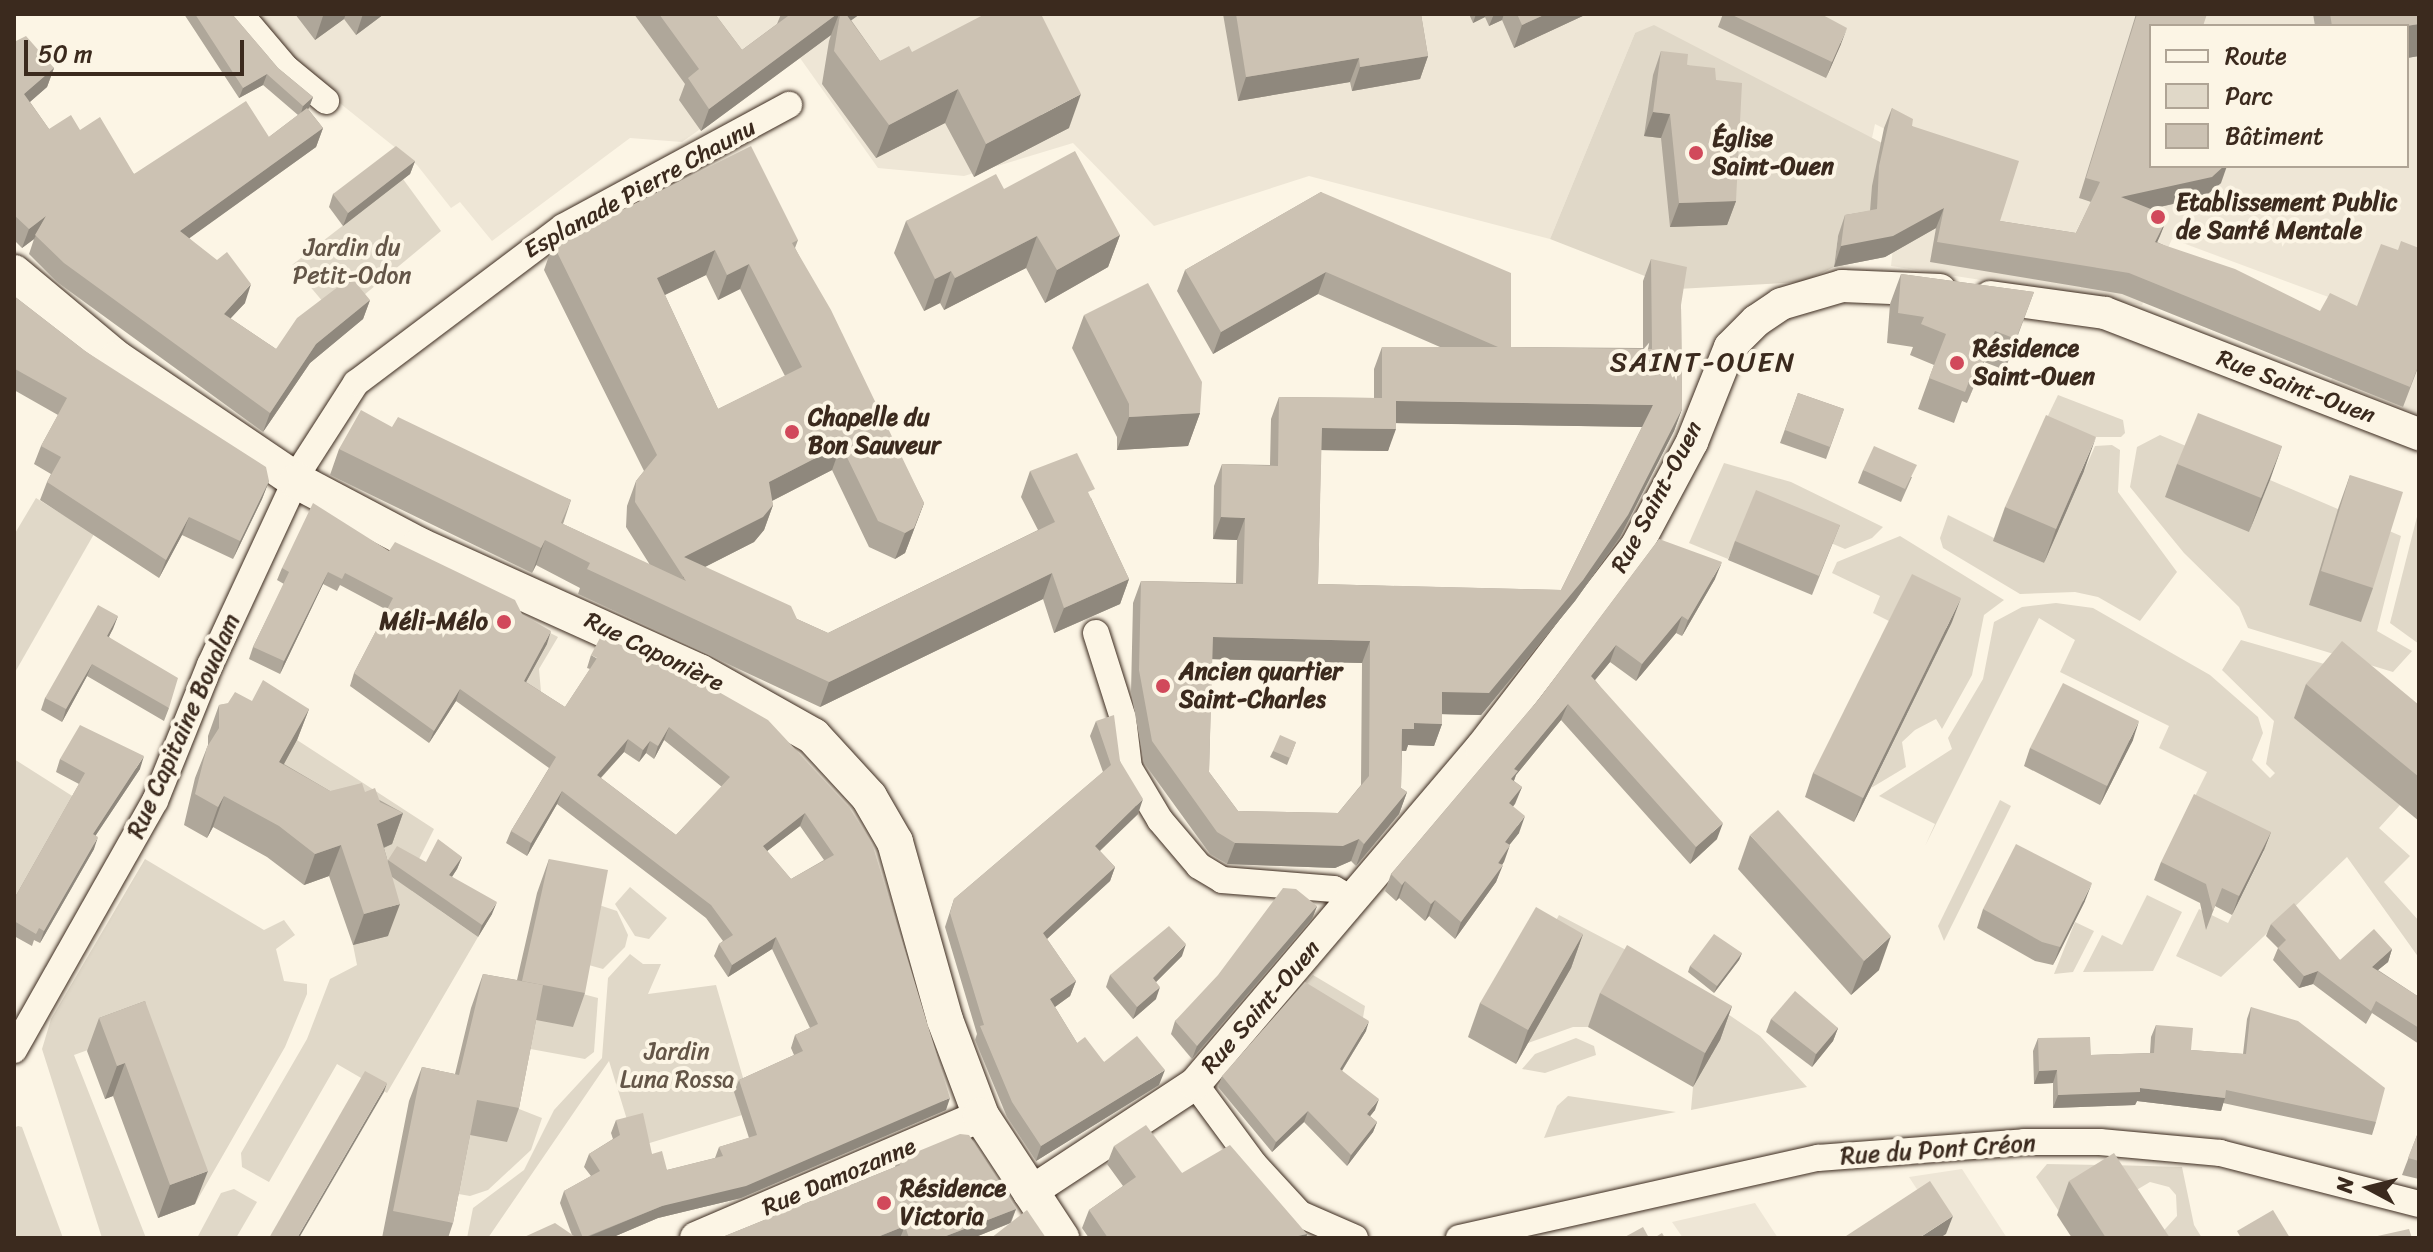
<!DOCTYPE html>
<html>
<head>
<meta charset="utf-8">
<style>
	body { margin:0 }
	#map { position:relative; width:2433px; height:1252px; overflow:hidden; background:#fcf5e5; font-family:Sriracha,sans-serif }
	div>[style] { position:absolute }
	[style*='--x'] { left:calc(var(--x)*1px); top:calc(var(--y)*1px); width:calc(var(--w)*1px); rotate:calc(var(--a)*1deg) }
	.built>* { inset:0; background:#eee6d6 }
	.green>* { inset:0; background:#e0d8c8 }
	.roads { filter:drop-shadow(0 0 2px #3b2a1e) drop-shadow(0 0 2px #3b2a1e) }
	.minor>* { height:26px; margin:-13px; padding:0 13px; transform-origin:13px; border-radius:13px; background:#fcf5e5 }
	.tertiary>* { height:32px; margin:-16px; padding:0 16px; transform-origin:16px; border-radius:16px; background:#fcf5e5 }
	.secondary>* { height:36px; margin:-18px; padding:0 18px; transform-origin:18px; border-radius:18px; background:#fcf5e5 }
	.wall>* { inset:0; background:#afa79a }
	.shaded-wall>* { inset:0; background:#8f887d }
	.building>* { inset:0; background:#ccc2b3 }
	.dots>* { width:22px; height:22px; translate:-50% -50%; box-sizing:border-box; border:4px solid #fcf5e5; border-radius:50% }
	span { translate:-50% -50%; white-space:nowrap; text-align:center; line-height:1.15; -webkit-text-stroke:8px #fcf5e5; paint-order:stroke }
	.poi-label { font-size:24px; color:#3b2a1e; font-weight:700 }
	.left { translate:0 -50%; text-align:left }
	.right { translate:-100% -50%; text-align:right }
	.street-label { font-size:24px; color:#3b2a1e }
	.park-label { font-size:24px; color:#645648 }
	.quarter-label { font-size:28px; color:#3b2a1e; letter-spacing:2px }
	.frame { position:absolute; inset:0; border:16px solid #3b2a1e; pointer-events:none }
	.legend { position:absolute; left:2149px; top:24px; width:260px; height:144px; box-sizing:border-box; background:#fcf5e5; border:2px solid #afa495; margin:0; padding:10px 14px; list-style:none; font-size:24px; color:#3b2a1e }
	.legend li { display:flex; align-items:center; gap:16px; height:40px }
	.legend b { width:40px; border:2px solid #afa495 }
	.north { position:absolute; left:2329px; top:1148px; width:80px; height:80px; -webkit-text-stroke:6px #fcf5e5; paint-order:stroke; rotate:277deg; font-size:22px; font-weight:700; line-height:32px; text-align:center; color:#3b2a1e }
	.north::after { content:''; display:block; margin:auto; width:28px; height:36px; background:#3b2a1e; clip-path:polygon(50% 0,100% 100%,50% 72%,0 100%) }
	.scale { position:absolute; left:24px; top:40px; width:220px; height:36px; box-sizing:border-box; border:4px solid #3b2a1e; border-top:0; padding-left:10px; font-size:24px; line-height:28px; white-space:nowrap; color:#3b2a1e; -webkit-text-stroke:6px #fcf5e5; paint-order:stroke }
</style>
</head>
<body>
<div id="map">
	<div class="built">
		<i style="clip-path:polygon(evenodd,248px 14px,2419px 14px,2419px 415px,2331px 381px,2358px 308px,2172px 239px,2142px 305px,1891px 266px,1905px 139px,1875px 124px,1872px 138px,1635px 33px,1550px 239px,1309px 176px,1154px 226px,1073px 143px,964px 176px,878px 168px,800px 58px,682px 142px,630px 138px,492px 241px,460px 202px,451px 208px,417px 165px,291px 64px,248px 14px,2151px 26px,2407px 26px,2407px 166px,2151px 166px,2151px 26px)"></i>
		<i style="clip-path:polygon(1962px 1169px,2007px 1238px,1941px 1238px,1946px 1234px,1909px 1177px)"></i>
		<i style="clip-path:polygon(1755px 1203px,1778px 1238px,1683px 1238px,1672px 1222px)"></i>
	</div>
	<div class="green">
		<i style="clip-path:polygon(1654px 25px,1882px 143px,1897px 201px,1838px 236px,1834px 267px,1802px 282px,1678px 289px,1550px 239px,1635px 33px)"></i>
		<i style="clip-path:polygon(403px 179px,441px 231px,352px 305px,329px 309px,292px 265px)"></i>
		<i style="clip-path:polygon(2058px 395px,2123px 420px,2125px 433px,2121px 437px,2054px 437px,2042px 428px)"></i>
		<i style="clip-path:polygon(2160px 435px,2186px 446px,2249px 531px,2270px 480px,2401px 536px,2377px 631px,2412px 651px,2393px 672px,2248px 628px,2239px 607px,2184px 553px,2130px 487px,2137px 447px)"></i>
		<i style="clip-path:polygon(2112px 445px,2120px 450px,2118px 492px,2177px 572px,2140px 621px,2098px 597px,2075px 592px,2020px 594px,1943px 548px,1940px 538px,1948px 515px,2044px 563px,2095px 446px)"></i>
		<i style="clip-path:polygon(1724px 463px,1791px 482px,1883px 527px,1872px 538px,1845px 549px,1750px 509px,1728px 559px,1689px 543px)"></i>
		<i style="clip-path:polygon(36px 498px,94px 534px,14px 674px,14px 535px)"></i>
		<i style="clip-path:polygon(2419px 509px,2419px 644px,2390px 623px)"></i>
		<i style="clip-path:polygon(1900px 536px,2004px 600px,1984px 615px,1972px 675px,1942px 729px,1936px 719px,1915px 730px,1902px 742px,1906px 767px,1871px 788px,1952px 622px,1891px 622px,1873px 613px,1880px 596px,1832px 573px,1837px 562px)"></i>
		<i style="clip-path:polygon(2056px 603px,2093px 608px,2210px 675px,2258px 717px,2263px 733px,2252px 760px,2270px 778px,2275px 773px,2266px 764px,2274px 721px,2222px 670px,2241px 640px,2387px 682px,2400px 805px,2379px 828px,2410px 856px,2384px 882px,2419px 921px,2419px 958px,2347px 857px,2221px 977px,2176px 956px,2199px 909px,2228px 923px,2264px 851px,2187px 812px,2207px 772px,2159px 748px,2169px 726px,2060px 672px,2075px 640px,2039px 618px,1925px 846px,1935px 824px,1879px 796px,1952px 749px,1948px 738px,1983px 679px,1994px 622px,2022px 607px)"></i>
		<i style="clip-path:polygon(523px 619px,558px 637px,539px 669px,541px 692px,488px 661px)"></i>
		<i style="clip-path:polygon(297px 740px,434px 829px,414px 869px,412px 891px,478px 937px,387px 1093px,337px 1064px,269px 1182px,242px 1167px,241px 1153px,307px 1039px,330px 979px,357px 965px,353px 945px,388px 935px,268px 793px)"></i>
		<i style="clip-path:polygon(14px 759px,88px 806px,14px 903px)"></i>
		<i style="clip-path:polygon(2000px 800px,2011px 806px,1944px 941px,1938px 926px)"></i>
		<i style="clip-path:polygon(145px 859px,264px 930px,284px 920px,295px 935px,276px 949px,284px 981px,307px 984px,307px 994px,285px 1047px,195px 1204px,132px 1034px,74px 1055px,146px 1238px,102px 1238px,42px 1049px,51px 1019px)"></i>
		<i style="clip-path:polygon(630px 887px,667px 918px,649px 939px,635px 936px,615px 904px)"></i>
		<i style="clip-path:polygon(2147px 895px,2182px 912px,2153px 971px,2083px 972px,2102px 935px,2122px 945px)"></i>
		<i style="clip-path:polygon(596px 904px,617px 911px,628px 935px,625px 947px,603px 969px,585px 964px)"></i>
		<i style="clip-path:polygon(1559px 915px,1697px 987px,1694px 991px,1760px 1036px,1807px 1087px,1691px 1110px,1693px 1087px,1720px 1040px,1615px 979px,1588px 1027px,1573px 1027px,1528px 1043px,1540px 950px)"></i>
		<i style="clip-path:polygon(2075px 922px,2094px 931px,2073px 972px,2054px 974px)"></i>
		<i style="clip-path:polygon(630px 954px,643px 964px,661px 964px,648px 994px,716px 985px,746px 1088px,735px 1093px,742px 1115px,643px 1145px,628px 1123px,609px 1061px,488px 1238px,467px 1238px,473px 1208px,524px 1170px,554px 1110px,602px 1058px,608px 978px)"></i>
		<i style="clip-path:polygon(1313px 975px,1365px 1006px,1361px 1029px,1299px 991px)"></i>
		<i style="clip-path:polygon(579px 993px,598px 998px,594px 1052px,585px 1059px,525px 1048px,530px 1019px)"></i>
		<i style="clip-path:polygon(1576px 1038px,1594px 1046px,1596px 1055px,1545px 1073px,1522px 1069px,1535px 1054px)"></i>
		<i style="clip-path:polygon(1568px 1096px,1676px 1112px,1544px 1138px,1557px 1106px)"></i>
		<i style="clip-path:polygon(514px 1107px,542px 1118px,531px 1150px,488px 1190px,470px 1196px,453px 1193px,464px 1134px)"></i>
		<i style="clip-path:polygon(18px 1126px,22px 1127px,63px 1238px,14px 1238px,14px 1128px)"></i>
		<i style="clip-path:polygon(2047px 1164px,2100px 1165px,2060px 1213px,2036px 1177px)"></i>
		<i style="clip-path:polygon(2111px 1165px,2182px 1167px,2194px 1225px,2202px 1238px,2157px 1238px,2177px 1216px,2176px 1195px,2169px 1187px,2150px 1182px,2128px 1195px)"></i>
		<i style="clip-path:polygon(234px 1189px,257px 1202px,236px 1238px,197px 1238px,221px 1193px)"></i>
	</div>
	<div class="roads">
		<div class="minor">
			<i style="--x:240;--y:14;--w:71;--a:49.6"></i>
			<i style="--x:286;--y:68;--w:52;--a:39.5"></i>
			<i style="--x:1096;--y:633;--w:89;--a:72.4"></i>
			<i style="--x:1123;--y:718;--w:50;--a:83.2"></i>
			<i style="--x:1129;--y:768;--w:61;--a:59.2"></i>
			<i style="--x:1160;--y:820;--w:60;--a:49.7"></i>
			<i style="--x:1199;--y:866;--w:27;--a:31"></i>
			<i style="--x:1222;--y:880;--w:112;--a:4.6"></i>
			<i style="--x:1334;--y:889;--w:22;--a:30"></i>
			<i style="--x:14;--y:1050;--w:286;--a:-60.5"></i>
			<i style="--x:155;--y:801;--w:147;--a:-68"></i>
			<i style="--x:210;--y:665;--w:218;--a:-65.1"></i>
			<i style="--x:302;--y:467;--w:100;--a:-57.3"></i>
			<i style="--x:356;--y:383;--w:259;--a:-37"></i>
			<i style="--x:563;--y:227;--w:257;--a:-28.4"></i>
			<i style="--x:1195;--y:1084;--w:99;--a:53.6"></i>
			<i style="--x:1254;--y:1164;--w:68;--a:47.4"></i>
			<i style="--x:1300;--y:1214;--w:60;--a:23.6"></i>
			<i style="--x:1459;--y:1238;--w:368;--a:-12.6"></i>
			<i style="--x:1818;--y:1158;--w:207;--a:-4.4"></i>
			<i style="--x:2024;--y:1142;--w:76;--a:0"></i>
			<i style="--x:2100;--y:1142;--w:121;--a:5.2"></i>
			<i style="--x:2220;--y:1153;--w:205;--a:14.4"></i>
		</div>
		<div class="tertiary">
			<i style="--x:1990;--y:297;--w:116;--a:7.9"></i>
			<i style="--x:2105;--y:313;--w:337;--a:21.1"></i>
			<i style="--x:1029;--y:1193;--w:199;--a:-33.3"></i>
			<i style="--x:1195;--y:1084;--w:441;--a:-49.6"></i>
			<i style="--x:1481;--y:748;--w:254;--a:-52.4"></i>
			<i style="--x:1636;--y:547;--w:119;--a:-61.9"></i>
			<i style="--x:1692;--y:442;--w:102;--a:-68.2"></i>
			<i style="--x:1730;--y:347;--w:37;--a:-45"></i>
			<i style="--x:1756;--y:321;--w:30;--a:-34"></i>
			<i style="--x:1781;--y:304;--w:64;--a:-16.4"></i>
			<i style="--x:1842;--y:286;--w:98;--a:2.3"></i>
			<i style="--x:696;--y:1238;--w:310;--a:-23.2"></i>
		</div>
		<div class="secondary">
			<i style="--x:14;--y:273;--w:134;--a:39.9"></i>
			<i style="--x:117;--y:359;--w:217;--a:34.1"></i>
			<i style="--x:297;--y:481;--w:139;--a:27.9"></i>
			<i style="--x:420;--y:546;--w:306;--a:24.3"></i>
			<i style="--x:699;--y:672;--w:131;--a:29.3"></i>
			<i style="--x:813;--y:736;--w:83;--a:47.4"></i>
			<i style="--x:869;--y:797;--w:52;--a:60"></i>
			<i style="--x:895;--y:842;--w:185;--a:74.3"></i>
			<i style="--x:945;--y:1020;--w:103;--a:69.4"></i>
			<i style="--x:981;--y:1116;--w:146;--a:56.7"></i>
		</div>
	</div>
	<div class="wall">
		<i style="clip-path:polygon(184px 14px,232px 14px,278px 68px,313px 97px,308px 109px,323px 128px,316px 147px,189px 238px,245px 303px,230px 318px,276px 349px,370px 300px,363px 319px,310px 363px,263px 432px,57px 282px,29px 254px,34px 239px,22px 248px,14px 240px,14px 42px,54px 68px,47px 87px,30px 102px,49px 129px,80px 130px,134px 174px,269px 137px,298px 115px,263px 85px,239px 98px)"></i>
		<i style="clip-path:polygon(295px 14px,384px 14px,356px 35px,344px 19px,315px 40px)"></i>
		<i style="clip-path:polygon(634px 14px,715px 14px,742px 50px,777px 24px,781px 14px,860px 14px,851px 20px,880px 61px,912px 52px,1069px 128px,974px 177px,945px 123px,876px 158px,822px 84px,829px 41px,831px 35px,701px 131px,679px 100px,685px 84px)"></i>
		<i style="clip-path:polygon(1223px 14px,1421px 14px,1428px 56px,1420px 79px,1352px 91px,1350px 82px,1238px 101px)"></i>
		<i style="clip-path:polygon(1469px 14px,1587px 14px,1514px 48px,1502px 20px,1489px 26px,1485px 17px,1473px 23px)"></i>
		<i style="clip-path:polygon(1723px 14px,1821px 14px,1841px 44px,1826px 78px,1718px 27px)"></i>
		<i style="clip-path:polygon(2136px 14px,2207px 14px,2151px 26px,2221px 183px,2204px 197px,2151px 209px,2168px 216px,2157px 242px,2419px 365px,2403px 407px,2122px 294px,1930px 262px,1936px 228px,1885px 257px,1834px 267px,1838px 236px,1845px 215px,1870px 211px,1872px 186px,1884px 128px,1892px 108px,1912px 126px,2000px 221px,2076px 233px,2091px 202px,2079px 198px)"></i>
		<i style="clip-path:polygon(2313px 14px,2419px 14px,2419px 56px,2407px 58px,2407px 26px,2315px 26px)"></i>
		<i style="clip-path:polygon(1661px 51px,1716px 80px,1736px 201px,1727px 225px,1670px 227px,1661px 138px,1644px 136px,1653px 75px)"></i>
		<i style="clip-path:polygon(415px 161px,410px 174px,343px 226px,329px 207px,333px 194px)"></i>
		<i style="clip-path:polygon(1004px 189px,1120px 235px,1108px 267px,1045px 303px,1026px 268px,944px 310px,940px 303px,924px 311px,894px 253px,906px 221px)"></i>
		<i style="clip-path:polygon(evenodd,1321px 192px,1511px 347px,1643px 348px,1643px 281px,1651px 259px,1681px 305px,1682px 409px,1674px 431px,1620px 537px,1575px 601px,1481px 715px,1442px 714px,1442px 724px,1434px 746px,1408px 745px,1406px 751px,1402px 751px,1401px 788px,1407px 792px,1399px 814px,1356px 866px,1351px 861px,1335px 868px,1227px 864px,1210px 854px,1144px 763px,1131px 692px,1133px 603px,1141px 581px,1236px 583px,1237px 540px,1213px 539px,1214px 486px,1222px 464px,1270px 465px,1271px 419px,1279px 397px,1374px 398px,1374px 369px,1382px 347px,1440px 347px,1318px 294px,1213px 354px,1177px 291px,1185px 270px,1321px 192px,1396px 423px,1642px 427px,1561px 590px,1318px 584px,1321px 450px,1388px 451px,1396px 423px,1321px 192px,1212px 659px,1362px 663px,1361px 785px,1338px 813px,1238px 811px,1209px 772px,1212px 659px)"></i>
		<i style="clip-path:polygon(evenodd,798px 240px,795px 248px,924px 503px,905px 553px,895px 559px,869px 547px,832px 470px,772px 501px,773px 505px,764px 530px,754px 542px,705px 567px,797px 619px,828px 633px,1038px 530px,1021px 497px,1030px 471px,1091px 498px,1129px 579px,1120px 604px,1054px 633px,1043px 599px,820px 707px,578px 594px,580px 588px,536px 565px,532px 573px,330px 475px,339px 449px,392px 427px,571px 500px,563px 524px,650px 565px,626px 527px,627px 506px,636px 481px,644px 471px,544px 270px,553px 244px,798px 240px,706px 275px,718px 300px,740px 289px,785px 376px,718px 409px,665px 295px,706px 275px)"></i>
		<i style="clip-path:polygon(1901px 274px,2034px 292px,2005px 370px,1984px 362px,1967px 403px,1962px 401px,1954px 423px,1918px 409px,1934px 365px,1910px 355px,1913px 347px,1887px 343px,1890px 304px)"></i>
		<i style="clip-path:polygon(14px 296px,85px 351px,269px 481px,262px 499px,233px 559px,182px 535px,159px 578px,40px 500px,47px 482px,51px 474px,34px 464px,41px 446px,58px 415px,14px 390px)"></i>
		<i style="clip-path:polygon(1084px 315px,1200px 413px,1188px 446px,1117px 450px,1117px 437px,1072px 348px)"></i>
		<i style="clip-path:polygon(1798px 393px,1844px 409px,1826px 459px,1780px 443px)"></i>
		<i style="clip-path:polygon(2282px 446px,2249px 532px,2165px 497px,2177px 464px)"></i>
		<i style="clip-path:polygon(1863px 470px,1912px 477px,1901px 502px,1858px 483px)"></i>
		<i style="clip-path:polygon(2084px 471px,2044px 563px,1993px 541px,2005px 507px)"></i>
		<i style="clip-path:polygon(2350px 475px,2373px 588px,2361px 622px,2309px 605px,2338px 509px)"></i>
		<i style="clip-path:polygon(1840px 525px,1812px 595px,1728px 560px,1735px 541px)"></i>
		<i style="clip-path:polygon(1659px 539px,1715px 579px,1682px 636px,1676px 633px,1636px 681px,1610px 662px,1595px 680px,1717px 839px,1690px 864px,1561px 720px,1516px 775px,1514px 781px,1522px 787px,1513px 806px,1519px 833px,1509px 845px,1496px 882px,1455px 939px,1429px 916px,1425px 921px,1399px 898px,1396px 901px,1385px 891px,1391px 874px,1539px 699px)"></i>
		<i style="clip-path:polygon(evenodd,389px 551px,522px 614px,547px 644px,526px 682px,565px 707px,590px 669px,587px 668px,591px 655px,849px 807px,946px 1110px,741px 1198px,658px 1218px,611px 1238px,522px 1238px,572px 1235px,560px 1203px,564px 1191px,591px 1176px,584px 1167px,589px 1154px,613px 1139px,611px 1133px,616px 1120px,652px 1154px,667px 1170px,715px 1158px,719px 1147px,749px 1138px,734px 1092px,739px 1080px,794px 1055px,791px 1048px,795px 1035px,810px 1028px,772px 949px,728px 977px,714px 956px,719px 944px,723px 941px,706px 918px,557px 804px,527px 856px,506px 843px,511px 831px,549px 768px,456px 701px,429px 743px,350px 686px,354px 673px,387px 610px,340px 585px,337px 591px,323px 584px,280px 674px,249px 659px,253px 647px,284px 584px,277px 580px,282px 568px,389px 551px,664px 740px,722px 787px,676px 835px,601px 778px,624px 752px,639px 762px,646px 753px,654px 759px,664px 740px,389px 551px,800px 826px,824px 860px,791px 879px,767px 851px,800px 826px)"></i>
		<i style="clip-path:polygon(118px 616px,109px 637px,169px 708px,164px 721px,87px 676px,62px 722px,41px 710px,45px 698px)"></i>
		<i style="clip-path:polygon(1952px 622px,1854px 822px,1805px 797px,1813px 773px)"></i>
		<i style="clip-path:polygon(2306px 684px,2419px 705px,2419px 821px,2294px 718px)"></i>
		<i style="clip-path:polygon(252px 701px,309px 709px,297px 740px,284px 764px,330px 791px,365px 792px,403px 813px,392px 844px,384px 848px,388px 862px,388px 860px,426px 862px,462px 857px,457px 869px,452px 877px,492px 914px,478px 937px,392px 877px,388px 936px,353px 945px,329px 876px,304px 885px,267px 857px,213px 827px,207px 838px,184px 825px,195px 778px,208px 745px,208px 736px,219px 705px)"></i>
		<i style="clip-path:polygon(1096px 721px,1120px 761px,1138px 814px,1100px 851px,1115px 867px,1110px 881px,1047px 939px,1076px 981px,1070px 996px,1055px 1007px,1077px 1043px,1104px 1062px,1159px 1085px,1036px 1161px,1007px 1117px,975px 1040px,977px 1034px,945px 927px,954px 899px,1103px 772px,1090px 736px)"></i>
		<i style="clip-path:polygon(2133px 740px,2100px 805px,2024px 766px,2030px 748px)"></i>
		<i style="clip-path:polygon(1296px 742px,1287px 765px,1270px 757px,1273px 751px)"></i>
		<i style="clip-path:polygon(60px 759px,140px 769px,95px 836px,94px 849px,40px 943px,34px 940px,32px 946px,14px 936px,14px 899px,79px 784px,56px 772px)"></i>
		<i style="clip-path:polygon(2271px 832px,2264px 850px,2232px 915px,2215px 906px,2206px 930px,2200px 903px,2154px 880px,2161px 862px)"></i>
		<i style="clip-path:polygon(1750px 835px,1879px 970px,1851px 995px,1738px 869px)"></i>
		<i style="clip-path:polygon(549px 859px,585px 993px,573px 1027px,536px 1020px,519px 1108px,507px 1142px,470px 1135px,453px 1223px,448px 1238px,382px 1238px,409px 1101px,422px 1067px,455px 1074px,471px 1008px,483px 974px,517px 980px,537px 893px)"></i>
		<i style="clip-path:polygon(2085px 901px,2053px 965px,2035px 961px,1977px 928px,1983px 909px)"></i>
		<i style="clip-path:polygon(1317px 906px,1312px 919px,1192px 1059px,1171px 1034px,1175px 1021px)"></i>
		<i style="clip-path:polygon(2271px 924px,2340px 960px,2392px 949px,2388px 962px,2378px 970px,2419px 997px,2419px 1044px,2372px 1013px,2366px 1024px,2313px 984px,2299px 988px,2273px 960px,2278px 948px,2266px 936px)"></i>
		<i style="clip-path:polygon(1583px 934px,1571px 968px,1516px 1064px,1468px 1037px,1480px 1003px)"></i>
		<i style="clip-path:polygon(1742px 953px,1739px 960px,1714px 993px,1688px 972px,1690px 966px)"></i>
		<i style="clip-path:polygon(1182px 956px,1156px 982px,1156px 999px,1133px 1019px,1106px 987px,1110px 975px)"></i>
		<i style="clip-path:polygon(1600px 993px,1732px 1006px,1720px 1040px,1693px 1087px,1588px 1027px)"></i>
		<i style="clip-path:polygon(145px 1001px,195px 1204px,158px 1218px,113px 1096px,105px 1099px,87px 1051px,99px 1018px)"></i>
		<i style="clip-path:polygon(2251px 1007px,2376px 1122px,2372px 1135px,2223px 1103px,2221px 1111px,2137px 1101px,2135px 1105px,2053px 1108px,2053px 1083px,2034px 1084px,2033px 1051px,2038px 1038px,2091px 1055px,2150px 1053px,2151px 1037px,2156px 1025px,2191px 1050px,2243px 1054px,2247px 1019px)"></i>
		<i style="clip-path:polygon(1771px 1019px,1838px 1028px,1833px 1041px,1812px 1067px,1766px 1032px)"></i>
		<i style="clip-path:polygon(1366px 1031px,1342px 1071px,1375px 1110px,1370px 1116px,1377px 1122px,1373px 1132px,1347px 1166px,1304px 1122px,1272px 1152px,1218px 1087px,1222px 1076px)"></i>
		<i style="clip-path:polygon(2419px 1130px,2419px 1179px,2402px 1175px)"></i>
		<i style="clip-path:polygon(1114px 1146px,1182px 1173px,1307px 1234px,1306px 1238px,1089px 1238px,1082px 1228px,1089px 1210px,1123px 1186px,1107px 1164px)"></i>
		<i style="clip-path:polygon(897px 1160px,1016px 1209px,1011px 1223px,973px 1238px,720px 1238px,895px 1167px)"></i>
		<i style="clip-path:polygon(2069px 1181px,2170px 1238px,2072px 1238px,2057px 1215px)"></i>
	</div>
	<div class="shaded-wall">
		<i style="clip-path:polygon(327px 14px,346px 14px,344px 19px,315px 40px,323px 16px)"></i>
		<i style="clip-path:polygon(363px 14px,384px 14px,356px 35px)"></i>
		<i style="clip-path:polygon(837px 14px,839px 14px,831px 35px,701px 131px,709px 109px)"></i>
		<i style="clip-path:polygon(840px 14px,860px 14px,838px 30px)"></i>
		<i style="clip-path:polygon(1476px 14px,1486px 14px,1485px 17px,1473px 23px)"></i>
		<i style="clip-path:polygon(1494px 14px,1504px 14px,1502px 20px,1489px 26px)"></i>
		<i style="clip-path:polygon(1546px 14px,1587px 14px,1514px 48px,1522px 25px)"></i>
		<i style="clip-path:polygon(2419px 24px,2419px 56px,2407px 58px,2407px 26px)"></i>
		<i style="clip-path:polygon(1847px 28px,1841px 44px,1826px 78px,1832px 62px)"></i>
		<i style="clip-path:polygon(1428px 56px,1420px 79px,1352px 91px,1360px 67px)"></i>
		<i style="clip-path:polygon(1359px 58px,1350px 82px,1238px 101px,1246px 77px)"></i>
		<i style="clip-path:polygon(54px 68px,47px 87px,17px 113px,24px 94px)"></i>
		<i style="clip-path:polygon(267px 74px,263px 85px,239px 98px,243px 88px)"></i>
		<i style="clip-path:polygon(958px 89px,945px 123px,876px 158px,889px 125px)"></i>
		<i style="clip-path:polygon(1081px 94px,1069px 128px,974px 177px,986px 144px)"></i>
		<i style="clip-path:polygon(313px 97px,309px 108px,300px 117px,303px 106px)"></i>
		<i style="clip-path:polygon(1653px 112px,1670px 114px,1661px 138px,1644px 136px)"></i>
		<i style="clip-path:polygon(323px 128px,316px 147px,173px 250px,180px 231px)"></i>
		<i style="clip-path:polygon(415px 161px,410px 174px,343px 226px,348px 213px)"></i>
		<i style="clip-path:polygon(2224px 166px,2227px 166px,2221px 183px,2204px 197px,2114px 217px,2121px 197px)"></i>
		<i style="clip-path:polygon(1736px 201px,1727px 225px,1670px 227px,1679px 203px)"></i>
		<i style="clip-path:polygon(1944px 208px,1936px 228px,1885px 257px,1834px 267px,1841px 246px)"></i>
		<i style="clip-path:polygon(46px 216px,34px 239px,22px 248px,29px 229px)"></i>
		<i style="clip-path:polygon(2168px 216px,2160px 236px,2148px 262px,2155px 242px)"></i>
		<i style="clip-path:polygon(1120px 235px,1108px 267px,1045px 303px,1057px 270px)"></i>
		<i style="clip-path:polygon(1037px 236px,1026px 268px,944px 310px,955px 278px)"></i>
		<i style="clip-path:polygon(715px 250px,706px 275px,648px 303px,657px 278px)"></i>
		<i style="clip-path:polygon(749px 264px,740px 289px,718px 300px,727px 275px)"></i>
		<i style="clip-path:polygon(951px 271px,940px 303px,924px 311px,935px 279px)"></i>
		<i style="clip-path:polygon(1326px 272px,1318px 294px,1213px 354px,1221px 332px)"></i>
		<i style="clip-path:polygon(251px 284px,245px 303px,217px 333px,224px 314px)"></i>
		<i style="clip-path:polygon(370px 300px,363px 319px,310px 363px,263px 432px,270px 413px,316px 344px)"></i>
		<i style="clip-path:polygon(1995px 331px,1984px 362px,1967px 403px,1979px 373px)"></i>
		<i style="clip-path:polygon(1396px 401px,1653px 405px,1645px 427px,1388px 423px)"></i>
		<i style="clip-path:polygon(1682px 409px,1674px 431px,1620px 537px,1575px 601px,1481px 715px,1435px 714px,1442px 692px,1583px 580px)"></i>
		<i style="clip-path:polygon(1200px 413px,1188px 446px,1117px 450px,1129px 417px)"></i>
		<i style="clip-path:polygon(1322px 428px,1396px 429px,1388px 451px,1314px 450px)"></i>
		<i style="clip-path:polygon(2096px 437px,2084px 471px,2044px 563px,2056px 529px)"></i>
		<i style="clip-path:polygon(841px 445px,832px 470px,760px 507px,769px 482px)"></i>
		<i style="clip-path:polygon(2282px 446px,2270px 480px,2249px 532px,2261px 498px)"></i>
		<i style="clip-path:polygon(269px 481px,262px 499px,233px 559px,240px 541px)"></i>
		<i style="clip-path:polygon(924px 503px,905px 553px,895px 559px,905px 533px)"></i>
		<i style="clip-path:polygon(773px 505px,764px 530px,754px 542px,683px 578px,684px 557px)"></i>
		<i style="clip-path:polygon(189px 517px,182px 535px,159px 578px,166px 560px)"></i>
		<i style="clip-path:polygon(1221px 517px,1245px 518px,1237px 540px,1213px 539px)"></i>
		<i style="clip-path:polygon(545px 540px,536px 565px,532px 573px,541px 548px)"></i>
		<i style="clip-path:polygon(1722px 562px,1715px 579px,1682px 636px,1688px 620px)"></i>
		<i style="clip-path:polygon(328px 572px,323px 584px,280px 674px,284px 661px)"></i>
		<i style="clip-path:polygon(1052px 573px,1043px 599px,820px 707px,829px 682px)"></i>
		<i style="clip-path:polygon(1129px 579px,1120px 604px,1054px 633px,1064px 608px)"></i>
		<i style="clip-path:polygon(1961px 598px,1952px 622px,1854px 822px,1863px 798px)"></i>
		<i style="clip-path:polygon(118px 616px,113px 629px,102px 649px,107px 636px)"></i>
		<i style="clip-path:polygon(1682px 616px,1676px 633px,1636px 681px,1642px 664px)"></i>
		<i style="clip-path:polygon(551px 631px,547px 644px,520px 693px,524px 681px)"></i>
		<i style="clip-path:polygon(1213px 637px,1370px 641px,1362px 663px,1205px 659px)"></i>
		<i style="clip-path:polygon(1616px 645px,1610px 662px,1585px 692px,1591px 676px)"></i>
		<i style="clip-path:polygon(92px 664px,87px 676px,62px 722px,66px 709px)"></i>
		<i style="clip-path:polygon(460px 689px,456px 701px,429px 743px,434px 731px)"></i>
		<i style="clip-path:polygon(1568px 704px,1561px 720px,1516px 775px,1511px 788px,1505px 796px,1514px 769px)"></i>
		<i style="clip-path:polygon(309px 709px,297px 740px,268px 793px,279px 762px)"></i>
		<i style="clip-path:polygon(2139px 721px,2133px 740px,2100px 805px,2107px 786px)"></i>
		<i style="clip-path:polygon(1414px 723px,1442px 724px,1434px 746px,1408px 745px,1406px 751px,1394px 750px,1402px 729px)"></i>
		<i style="clip-path:polygon(669px 727px,664px 740px,654px 759px,658px 746px)"></i>
		<i style="clip-path:polygon(628px 739px,624px 752px,592px 787px,597px 775px)"></i>
		<i style="clip-path:polygon(650px 741px,646px 753px,639px 762px,643px 750px)"></i>
		<i style="clip-path:polygon(144px 756px,140px 769px,88px 847px,93px 834px)"></i>
		<i style="clip-path:polygon(1522px 787px,1515px 804px,1503px 819px,1509px 803px)"></i>
		<i style="clip-path:polygon(562px 791px,557px 804px,527px 856px,531px 843px)"></i>
		<i style="clip-path:polygon(1407px 792px,1399px 814px,1356px 866px,1364px 844px)"></i>
		<i style="clip-path:polygon(224px 796px,213px 827px,207px 838px,218px 807px)"></i>
		<i style="clip-path:polygon(1143px 799px,1138px 814px,1090px 860px,1095px 846px)"></i>
		<i style="clip-path:polygon(403px 813px,392px 844px,366px 855px,377px 824px)"></i>
		<i style="clip-path:polygon(805px 813px,800px 826px,758px 858px,763px 846px)"></i>
		<i style="clip-path:polygon(1525px 816px,1519px 833px,1499px 858px,1505px 842px)"></i>
		<i style="clip-path:polygon(1723px 823px,1717px 839px,1690px 864px,1696px 847px)"></i>
		<i style="clip-path:polygon(2271px 832px,2264px 850px,2232px 915px,2239px 896px)"></i>
		<i style="clip-path:polygon(98px 837px,94px 849px,40px 943px,44px 931px)"></i>
		<i style="clip-path:polygon(1359px 839px,1351px 861px,1335px 868px,1227px 864px,1235px 843px)"></i>
		<i style="clip-path:polygon(341px 845px,329px 876px,304px 885px,315px 854px)"></i>
		<i style="clip-path:polygon(1510px 845px,1504px 862px,1496px 874px,1503px 865px,1496px 882px,1455px 939px,1461px 922px)"></i>
		<i style="clip-path:polygon(462px 857px,457px 869px,445px 887px,449px 875px)"></i>
		<i style="clip-path:polygon(1115px 867px,1110px 881px,1038px 947px,1043px 933px)"></i>
		<i style="clip-path:polygon(1405px 881px,1399px 898px,1396px 901px,1402px 885px)"></i>
		<i style="clip-path:polygon(2092px 883px,2085px 901px,2053px 965px,2060px 947px)"></i>
		<i style="clip-path:polygon(1435px 900px,1429px 916px,1425px 921px,1431px 904px)"></i>
		<i style="clip-path:polygon(497px 902px,492px 914px,478px 937px,482px 925px)"></i>
		<i style="clip-path:polygon(400px 904px,388px 936px,353px 945px,364px 914px)"></i>
		<i style="clip-path:polygon(1317px 906px,1312px 919px,1192px 1059px,1197px 1046px)"></i>
		<i style="clip-path:polygon(1583px 934px,1571px 968px,1516px 1064px,1528px 1030px)"></i>
		<i style="clip-path:polygon(1891px 936px,1879px 970px,1851px 995px,1864px 961px)"></i>
		<i style="clip-path:polygon(776px 937px,772px 949px,728px 977px,732px 965px)"></i>
		<i style="clip-path:polygon(1186px 944px,1182px 956px,1149px 989px,1153px 978px)"></i>
		<i style="clip-path:polygon(2392px 949px,2388px 962px,2367px 979px,2372px 967px)"></i>
		<i style="clip-path:polygon(1742px 953px,1739px 960px,1714px 993px,1717px 986px)"></i>
		<i style="clip-path:polygon(2318px 971px,2313px 984px,2299px 988px,2304px 976px)"></i>
		<i style="clip-path:polygon(1076px 981px,1070px 996px,1045px 1014px,1050px 999px)"></i>
		<i style="clip-path:polygon(1160px 987px,1156px 999px,1133px 1019px,1137px 1007px)"></i>
		<i style="clip-path:polygon(1732px 1006px,1720px 1040px,1693px 1087px,1705px 1053px)"></i>
		<i style="clip-path:polygon(1369px 1021px,1366px 1031px,1336px 1080px,1340px 1069px)"></i>
		<i style="clip-path:polygon(1838px 1028px,1833px 1041px,1812px 1067px,1816px 1054px)"></i>
		<i style="clip-path:polygon(125px 1063px,113px 1096px,105px 1099px,117px 1066px)"></i>
		<i style="clip-path:polygon(1165px 1070px,1159px 1085px,1036px 1161px,1041px 1146px)"></i>
		<i style="clip-path:polygon(2057px 1070px,2053px 1083px,2034px 1084px,2039px 1071px)"></i>
		<i style="clip-path:polygon(387px 1083px,384px 1092px,299px 1238px,297px 1238px)"></i>
		<i style="clip-path:polygon(2140px 1088px,2225px 1098px,2221px 1111px,2137px 1101px,2135px 1105px,2053px 1108px,2058px 1095px)"></i>
		<i style="clip-path:polygon(950px 1098px,946px 1110px,741px 1198px,658px 1218px,611px 1238px,585px 1238px,662px 1206px)"></i>
		<i style="clip-path:polygon(1379px 1099px,1375px 1110px,1363px 1125px,1367px 1114px)"></i>
		<i style="clip-path:polygon(1308px 1111px,1304px 1122px,1272px 1152px,1276px 1142px)"></i>
		<i style="clip-path:polygon(1377px 1122px,1373px 1132px,1347px 1166px,1351px 1155px)"></i>
		<i style="clip-path:polygon(208px 1171px,195px 1204px,158px 1218px,170px 1185px)"></i>
		<i style="clip-path:polygon(1016px 1209px,1010px 1223px,973px 1238px,941px 1238px)"></i>
		<i style="clip-path:polygon(1953px 1216px,1946px 1234px,1940px 1238px,1919px 1238px)"></i>
		<i style="clip-path:polygon(905px 1226px,900px 1238px,875px 1238px)"></i>
		<i style="clip-path:polygon(1307px 1234px,1306px 1238px,1289px 1238px)"></i>
	</div>
	<div class="building">
		<i style="clip-path:polygon(195px 14px,232px 14px,278px 68px,313px 97px,303px 106px,267px 74px,243px 88px)"></i>
		<i style="clip-path:polygon(659px 14px,715px 14px,742px 50px,788px 16px,787px 14px,837px 14px,709px 109px,688px 78px,699px 69px)"></i>
		<i style="clip-path:polygon(840px 14px,846px 14px,880px 61px,909px 46px,912px 52px,985px 14px,1041px 14px,1081px 94px,986px 144px,958px 89px,889px 125px,834px 51px)"></i>
		<i style="clip-path:polygon(1236px 14px,1421px 14px,1428px 56px,1360px 67px,1359px 58px,1246px 77px)"></i>
		<i style="clip-path:polygon(1517px 14px,1546px 14px,1522px 25px)"></i>
		<i style="clip-path:polygon(1730px 14px,1821px 14px,1847px 28px,1832px 62px)"></i>
		<i style="clip-path:polygon(2137px 14px,2207px 14px,2203px 26px,2151px 26px,2151px 166px,2224px 166px,2212px 177px,2121px 197px,2168px 216px,2155px 242px,2235px 269px,2320px 311px,2330px 293px,2357px 306px,2381px 244px,2398px 250px,2401px 241px,2419px 248px,2419px 364px,2410px 387px,2129px 273px,1937px 242px,1944px 208px,1893px 236px,1841px 246px,1845px 215px,1877px 209px,1879px 166px,1892px 108px,1913px 119px,1912px 126px,2019px 161px,2000px 221px,2076px 233px,2100px 182px,2086px 178px)"></i>
		<i style="clip-path:polygon(2330px 14px,2419px 14px,2419px 24px,2406px 26px,2332px 26px)"></i>
		<i style="clip-path:polygon(26px 36px,54px 68px,24px 94px,49px 129px,71px 115px,80px 130px,100px 117px,134px 174px,246px 101px,269px 137px,307px 108px,323px 128px,180px 231px,217px 260px,227px 252px,251px 284px,224px 314px,276px 349px,297px 318px,351px 277px,370px 300px,316px 344px,270px 413px,64px 263px,35px 235px,46px 216px,29px 229px,14px 215px,14px 42px)"></i>
		<i style="clip-path:polygon(1661px 51px,1688px 54px,1687px 65px,1715px 68px,1716px 80px,1742px 83px,1736px 201px,1679px 203px,1670px 114px,1653px 112px)"></i>
		<i style="clip-path:polygon(396px 146px,415px 161px,348px 213px,333px 194px)"></i>
		<i style="clip-path:polygon(evenodd,751px 146px,798px 240px,792px 243px,831px 310px,924px 503px,914px 528px,905px 533px,878px 521px,841px 445px,769px 482px,773px 505px,763px 517px,684px 557px,791px 606px,797px 619px,828px 633px,1055px 522px,1030px 471px,1077px 453px,1095px 489px,1088px 492px,1129px 579px,1064px 608px,1052px 573px,829px 682px,587px 569px,590px 563px,545px 540px,541px 548px,339px 449px,361px 410px,392px 427px,398px 417px,571px 500px,561px 523px,686px 581px,635px 502px,636px 481px,657px 455px,553px 244px,751px 146px,715px 250px,727px 275px,749px 264px,802px 367px,718px 409px,657px 278px,715px 250px)"></i>
		<i style="clip-path:polygon(1075px 151px,1120px 235px,1057px 270px,1037px 236px,955px 278px,951px 271px,935px 279px,906px 221px,996px 174px,1004px 189px)"></i>
		<i style="clip-path:polygon(evenodd,1321px 192px,1511px 273px,1511px 347px,1652px 349px,1651px 259px,1687px 267px,1681px 305px,1682px 409px,1628px 515px,1583px 580px,1489px 693px,1442px 692px,1442px 724px,1414px 723px,1414px 729px,1402px 729px,1401px 788px,1407px 792px,1364px 844px,1359px 839px,1343px 846px,1235px 843px,1217px 832px,1152px 741px,1139px 670px,1141px 581px,1243px 584px,1245px 518px,1221px 517px,1222px 464px,1278px 466px,1279px 397px,1382px 398px,1382px 347px,1498px 347px,1326px 272px,1221px 332px,1185px 270px,1321px 192px,1396px 401px,1653px 405px,1561px 590px,1318px 584px,1322px 428px,1396px 429px,1396px 401px,1321px 192px,1213px 637px,1370px 641px,1369px 776px,1338px 813px,1238px 811px,1209px 772px,1213px 637px)"></i>
		<i style="clip-path:polygon(1901px 274px,2034px 292px,2016px 339px,1995px 331px,1979px 373px,1973px 371px,1965px 392px,1929px 378px,1946px 334px,1921px 324px,1924px 317px,1898px 313px)"></i>
		<i style="clip-path:polygon(1148px 283px,1202px 382px,1200px 413px,1129px 417px,1129px 404px,1084px 315px)"></i>
		<i style="clip-path:polygon(14px 296px,85px 351px,266px 467px,269px 481px,240px 541px,189px 517px,166px 560px,47px 482px,61px 457px,41px 446px,67px 398px,15px 369px,14px 371px)"></i>
		<i style="clip-path:polygon(1798px 393px,1844px 409px,1830px 447px,1785px 430px)"></i>
		<i style="clip-path:polygon(2198px 413px,2282px 446px,2261px 498px,2177px 464px)"></i>
		<i style="clip-path:polygon(2046px 415px,2096px 437px,2056px 529px,2005px 507px)"></i>
		<i style="clip-path:polygon(1874px 446px,1917px 465px,1905px 489px,1863px 470px)"></i>
		<i style="clip-path:polygon(2350px 475px,2403px 492px,2373px 588px,2321px 571px)"></i>
		<i style="clip-path:polygon(1756px 490px,1840px 525px,1819px 576px,1735px 541px)"></i>
		<i style="clip-path:polygon(evenodd,313px 503px,389px 551px,395px 542px,515px 600px,522px 614px,551px 631px,524px 681px,565px 707px,597px 658px,591px 655px,601px 636px,694px 678px,768px 720px,849px 807px,872px 843px,950px 1098px,746px 1186px,662px 1206px,583px 1238px,564px 1191px,600px 1171px,589px 1154px,620px 1135px,616px 1120px,643px 1113px,652px 1154px,662px 1151px,667px 1170px,723px 1156px,719px 1147px,757px 1135px,739px 1080px,803px 1051px,795px 1035px,818px 1024px,776px 937px,732px 965px,719px 944px,733px 935px,711px 905px,562px 791px,531px 843px,511px 831px,556px 757px,460px 689px,434px 731px,354px 673px,393px 598px,345px 573px,342px 579px,328px 572px,284px 661px,253px 647px,289px 572px,282px 568px,313px 503px,669px 727px,730px 777px,676px 835px,597px 775px,628px 739px,643px 750px,650px 741px,658px 746px,669px 727px,313px 503px,805px 813px,834px 855px,791px 879px,763px 846px,805px 813px)"></i>
		<i style="clip-path:polygon(1659px 539px,1722px 562px,1688px 620px,1682px 616px,1642px 664px,1616px 645px,1591px 676px,1723px 823px,1696px 847px,1568px 704px,1514px 769px,1518px 771px,1511px 779px,1522px 787px,1509px 803px,1525px 816px,1505px 842px,1510px 845px,1498px 863px,1503px 865px,1461px 922px,1435px 900px,1431px 904px,1405px 881px,1402px 885px,1391px 874px,1539px 699px)"></i>
		<i style="clip-path:polygon(1912px 574px,1961px 598px,1863px 798px,1813px 773px)"></i>
		<i style="clip-path:polygon(98px 605px,118px 616px,107px 636px,178px 678px,169px 708px,92px 664px,66px 709px,45px 698px)"></i>
		<i style="clip-path:polygon(2342px 641px,2419px 705px,2419px 777px,2306px 684px)"></i>
		<i style="clip-path:polygon(263px 680px,309px 709px,279px 762px,330px 791px,362px 783px,365px 792px,375px 788px,380px 802px,403px 813px,377px 824px,400px 904px,364px 914px,341px 845px,315px 854px,279px 826px,224px 796px,218px 807px,195px 794px,207px 747px,219px 728px,219px 705px,228px 703px,235px 692px,252px 701px)"></i>
		<i style="clip-path:polygon(2063px 683px,2139px 721px,2107px 786px,2030px 748px)"></i>
		<i style="clip-path:polygon(1114px 715px,1120px 761px,1143px 799px,1095px 846px,1115px 867px,1043px 933px,1076px 981px,1050px 999px,1077px 1043px,1085px 1037px,1104px 1062px,1137px 1036px,1165px 1070px,1041px 1146px,1012px 1102px,980px 1026px,984px 1025px,950px 913px,954px 899px,1111px 765px,1096px 721px)"></i>
		<i style="clip-path:polygon(80px 725px,144px 756px,93px 834px,98px 837px,44px 931px,39px 928px,36px 934px,14px 921px,14px 899px,85px 773px,60px 759px)"></i>
		<i style="clip-path:polygon(1280px 735px,1296px 742px,1290px 758px,1273px 751px)"></i>
		<i style="clip-path:polygon(2194px 794px,2271px 832px,2239px 896px,2222px 888px,2213px 911px,2206px 884px,2161px 862px)"></i>
		<i style="clip-path:polygon(1778px 810px,1891px 936px,1864px 961px,1750px 835px)"></i>
		<i style="clip-path:polygon(438px 839px,462px 857px,449px 875px,497px 902px,482px 925px,388px 860px,397px 846px,426px 862px)"></i>
		<i style="clip-path:polygon(2016px 844px,2092px 883px,2060px 947px,2042px 942px,1983px 909px)"></i>
		<i style="clip-path:polygon(549px 859px,608px 870px,585px 993px,522px 981px)"></i>
		<i style="clip-path:polygon(1283px 888px,1296px 889px,1317px 906px,1197px 1046px,1175px 1021px,1218px 975px)"></i>
		<i style="clip-path:polygon(2294px 903px,2340px 960px,2374px 929px,2392px 949px,2372px 967px,2419px 997px,2419px 1028px,2376px 1001px,2371px 1011px,2318px 971px,2304px 976px,2278px 948px,2286px 940px,2271px 924px)"></i>
		<i style="clip-path:polygon(1536px 907px,1583px 934px,1528px 1030px,1480px 1003px)"></i>
		<i style="clip-path:polygon(1169px 926px,1186px 944px,1153px 978px,1160px 987px,1137px 1007px,1110px 975px)"></i>
		<i style="clip-path:polygon(1714px 934px,1742px 953px,1717px 986px,1690px 966px)"></i>
		<i style="clip-path:polygon(1627px 945px,1732px 1006px,1705px 1053px,1600px 993px)"></i>
		<i style="clip-path:polygon(483px 974px,543px 985px,519px 1108px,477px 1100px,453px 1223px,393px 1211px,422px 1067px,459px 1075px)"></i>
		<i style="clip-path:polygon(1305px 982px,1369px 1021px,1340px 1069px,1379px 1099px,1367px 1114px,1377px 1122px,1351px 1155px,1308px 1111px,1276px 1142px,1222px 1076px)"></i>
		<i style="clip-path:polygon(1795px 991px,1838px 1028px,1816px 1054px,1771px 1019px)"></i>
		<i style="clip-path:polygon(145px 1001px,208px 1171px,170px 1185px,125px 1063px,117px 1066px,99px 1018px)"></i>
		<i style="clip-path:polygon(2251px 1007px,2298px 1021px,2385px 1088px,2376px 1122px,2226px 1090px,2225px 1098px,2140px 1088px,2140px 1092px,2058px 1095px,2057px 1070px,2039px 1071px,2038px 1038px,2090px 1037px,2091px 1055px,2154px 1053px,2156px 1025px,2193px 1028px,2191px 1050px,2246px 1054px)"></i>
		<i style="clip-path:polygon(365px 1071px,387px 1083px,297px 1238px,269px 1238px)"></i>
		<i style="clip-path:polygon(1146px 1125px,1182px 1173px,1230px 1145px,1307px 1234px,1289px 1238px,1108px 1238px,1089px 1210px,1136px 1177px,1114px 1146px)"></i>
		<i style="clip-path:polygon(2419px 1130px,2419px 1161px,2408px 1158px)"></i>
		<i style="clip-path:polygon(960px 1134px,969px 1135px,1016px 1209px,941px 1238px,909px 1238px,905px 1226px,875px 1238px,720px 1238px,900px 1165px,897px 1160px)"></i>
		<i style="clip-path:polygon(2114px 1153px,2170px 1238px,2106px 1238px,2069px 1181px)"></i>
		<i style="clip-path:polygon(1930px 1181px,1953px 1216px,1919px 1238px,1843px 1238px)"></i>
		<i style="clip-path:polygon(1027px 1210px,1046px 1238px,991px 1238px)"></i>
		<i style="clip-path:polygon(2273px 1210px,2290px 1238px,2241px 1238px,2237px 1231px)"></i>
		<i style="clip-path:polygon(555px 1223px,577px 1238px,522px 1238px)"></i>
		<i style="clip-path:polygon(1643px 1227px,1649px 1238px,1623px 1238px)"></i>
		<i style="clip-path:polygon(2409px 1229px,2412px 1238px,2373px 1238px,2373px 1237px)"></i>
		<i style="clip-path:polygon(1662px 1233px,1665px 1238px,1654px 1238px)"></i>
	</div>
	<div class="dots">
		<i style="left:1696px;top:153px;background:#d1495b"></i>
		<i style="left:2158px;top:217px;background:#d1495b"></i>
		<i style="left:1957px;top:363px;background:#d1495b"></i>
		<i style="left:792px;top:432px;background:#d1495b"></i>
		<i style="left:504px;top:622px;background:#d1495b"></i>
		<i style="left:1163px;top:686px;background:#d1495b"></i>
		<i style="left:884px;top:1203px;background:#d1495b"></i>
	</div>
	<div class="poi-label">
		<span class="left" style="left:1712px;top:153px">Église<br>Saint-Ouen</span>
		<span class="left" style="left:2176px;top:217px">Etablissement Public<br>de Santé Mentale</span>
		<span class="left" style="left:1973px;top:363px">Résidence<br>Saint-Ouen</span>
		<span class="left" style="left:808px;top:432px">Chapelle du<br>Bon Sauveur</span>
		<span class="right" style="left:488px;top:622px">Méli-Mélo</span>
		<span class="left" style="left:1179px;top:686px">Ancien quartier<br>Saint-Charles</span>
		<span class="left" style="left:900px;top:1203px">Résidence<br>Victoria</span>
	</div>
	<div class="street-label">
		<span style="left:640px;top:189px;rotate:-29deg">Esplanade Pierre Chaunu</span>
		<span style="left:2296px;top:387px;rotate:21deg">Rue Saint-Ouen</span>
		<span style="left:1657px;top:497px;rotate:-62deg">Rue Saint-Ouen</span>
		<span style="left:654px;top:652px;rotate:26deg">Rue Caponière</span>
		<span style="left:184px;top:726px;rotate:-66deg">Rue Capitaine Boualam</span>
		<span style="left:1261px;top:1007px;rotate:-49deg">Rue Saint-Ouen</span>
		<span style="left:1938px;top:1150px;rotate:-4deg">Rue du Pont Créon</span>
		<span style="left:839px;top:1177px;rotate:-23deg">Rue Damozanne</span>
	</div>
	<div class="park-label">
		<span style="left:352px;top:262px">Jardin du<br>Petit-Odon</span>
		<span style="left:677px;top:1066px">Jardin<br>Luna Rossa</span>
	</div>
	<div class="quarter-label">
		<span style="left:1703px;top:362px">SAINT-OUEN</span>
	</div>
	<div class="frame"></div>
	<ul class="legend">
	<li><b style="height:10px;background:#fcf5e5"></b>Route</li>
	<li><b style="height:22px;background:#e0d8c8"></b>Parc</li>
	<li><b style="height:22px;background:#ccc2b3"></b>Bâtiment</li>
	</ul>
	<div class="north">N</div>
	<div class="scale">50 m</div>
</div>
</body>
</html>
